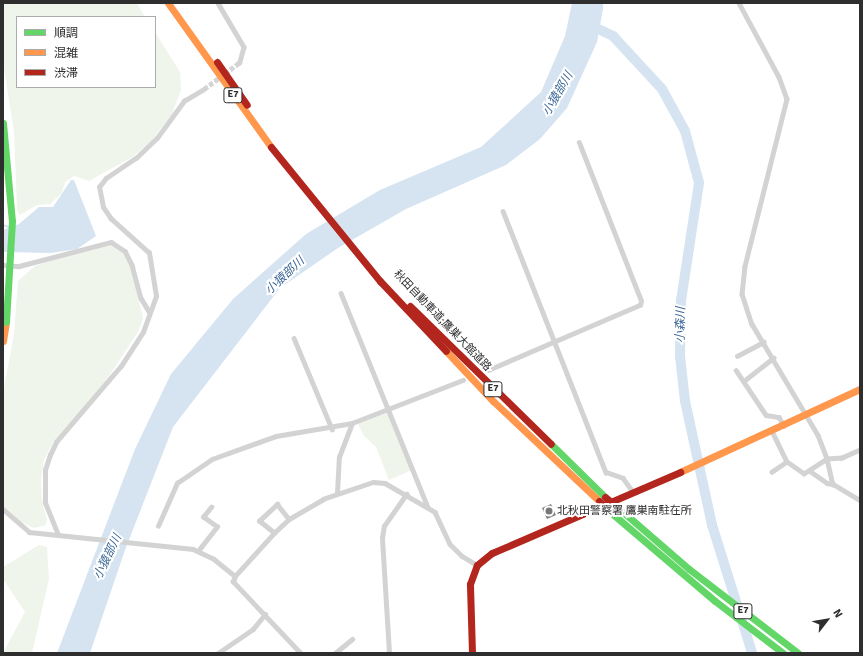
<!DOCTYPE html>
<html>
<head>
<meta charset="utf-8">
<style>
	body { margin:0 }
	#map { position:relative; width:863px; height:656px; overflow:hidden; background:#fff; font-family:Signika,"Noto Sans JP",sans-serif }
	div>[style] { position:absolute }
	[style*='--x'] { left:calc(var(--x)*1px); top:calc(var(--y)*1px); width:calc(var(--w)*1px); rotate:calc(var(--a)*1deg) }
	.green>* { inset:0; background:#eff5eb }
	.water>* { inset:0; background:#d6e4f2 }
	.stream>* { height:1.5px; margin:-0.75px; padding:0 0.75px; transform-origin:0.75px; border-radius:0.75px; background:#d6e4f2 }
	.river>* { height:10px; margin:-5px; padding:0 5px; transform-origin:5px; border-radius:5px; background:#d6e4f2 }
	.building>* { inset:0; background:#7e7e7e }
	.street-tunnel>* { height:4.5px; margin-top:-2.25px; transform-origin:0; background:repeating-linear-gradient(90deg,#d5d5d5 0 4.5px,transparent 0 6.5px) }
	.street>* { height:4.5px; margin:-2.25px; padding:0 2.25px; transform-origin:2.25px; border-radius:2.25px; background:#d3d3d3 }
	.fast>* { height:7px; margin:-3.5px; padding:0 3.5px; transform-origin:3.5px; border-radius:3.5px; background:#63d668 }
	.slow>* { height:7px; margin:-3.5px; padding:0 3.5px; transform-origin:3.5px; border-radius:3.5px; background:#ff974d }
	.jam>* { height:7px; margin:-3.5px; padding:0 3.5px; transform-origin:3.5px; border-radius:3.5px; background:#b3261e }
	.fast-bridge>* { height:7px; margin:-3.5px; padding:0 3.5px; transform-origin:3.5px; border-radius:3.5px; background:#63d668 }
	.jam-bridge>* { height:7px; margin:-3.5px; padding:0 3.5px; transform-origin:3.5px; border-radius:3.5px; background:#b3261e }
	.dots>* { width:11px; height:11px; translate:-50% -50%; box-sizing:border-box; border:2px solid #fff; border-radius:50% }
	span { translate:-50% -50%; white-space:nowrap; text-align:center; line-height:1.15; -webkit-text-stroke:4px #fff; paint-order:stroke }
	.shield-label span { padding:1px 3px; background:#fff; border:1px solid; border-radius:3px; -webkit-text-stroke-width:0 }
	.shield-label { font-size:10px; color:#2e2e2e; font-weight:700 }
	.street-label { font-size:11px; color:#2e2e2e }
	.poi-label { font-size:11px; color:#2e2e2e }
	.left { translate:0 -50%; text-align:left }
	.water-label { font-size:12px; color:#386494; font-style:italic }
	.frame { position:absolute; inset:0; border:4px solid #2e2e2e; pointer-events:none }
	.legend { position:absolute; left:16px; top:16px; width:140px; height:72px; box-sizing:border-box; background:#fff; border:1px solid #ababab; margin:0; padding:5px 7px; list-style:none; font-size:12px; color:#2e2e2e }
	.legend li { display:flex; align-items:center; gap:8px; height:20px }
	.legend b { width:20px; border:1px solid #ababab }
	.north { position:absolute; left:807px; top:600px; width:40px; height:40px; -webkit-text-stroke:3px #fff; paint-order:stroke; rotate:59deg; font-size:11px; font-weight:700; line-height:16px; text-align:center; color:#2e2e2e }
	.north::after { content:''; display:block; margin:auto; width:14px; height:18px; background:#2e2e2e; clip-path:polygon(50% 0,100% 100%,50% 72%,0 100%) }
</style>
</head>
<body>
<div id="map">
	<div class="green">
		<i style="clip-path:polygon(3px 3px,137px 3px,145px 17px,17px 17px,17px 87px,155px 87px,155px 32px,180px 72px,181px 90px,172px 114px,152px 140px,134px 156px,89px 181px,74px 176px,65px 182px,62px 193px,50px 204px,37px 205px,20px 215px,17px 210px,14px 132px,3px 62px)"></i>
		<i style="clip-path:polygon(100px 245px,111px 245px,123px 252px,130px 264px,143px 318px,138px 332px,107px 379px,70px 426px,54px 441px,44px 460px,41px 480px,42px 501px,47px 520px,46px 525px,34px 528px,21px 522px,3px 506px,3px 393px,14px 334px,18px 281px,35px 266px)"></i>
		<i style="clip-path:polygon(389px 412px,412px 470px,389px 480px,376px 447px,364px 436px,358px 424px)"></i>
		<i style="clip-path:polygon(39px 545px,47px 547px,49px 579px,32px 653px,3px 653px,25px 612px,3px 579px,3px 567px)"></i>
	</div>
	<div class="water">
		<i style="clip-path:polygon(572px 3px,603px 3px,603px 9px,597px 42px,567px 108px,540px 139px,506px 165px,406px 209px,338px 248px,280px 288px,173px 427px,125px 550px,90px 653px,57px 653px,135px 449px,171px 374px,233px 299px,306px 234px,380px 190px,481px 147px,541px 92px,565px 36px)"></i>
		<i style="clip-path:polygon(71px 180px,74px 180px,96px 236px,77px 249px,51px 253px,4px 252px,3px 230px,19px 224px,39px 207px,53px 207px)"></i>
	</div>
	<div class="stream">
		<i style="--x:3;--y:225;--w:6;--a:18"></i>
	</div>
	<div class="river">
		<i style="--x:596;--y:28;--w:19;--a:25"></i>
		<i style="--x:613;--y:36;--w:72;--a:47.2"></i>
		<i style="--x:662;--y:89;--w:48;--a:61.3"></i>
		<i style="--x:685;--y:131;--w:54;--a:74.9"></i>
		<i style="--x:699;--y:183;--w:118;--a:98.7"></i>
		<i style="--x:681;--y:300;--w:56;--a:91"></i>
		<i style="--x:680;--y:356;--w:45;--a:83.7"></i>
		<i style="--x:685;--y:401;--w:127;--a:77.7"></i>
		<i style="--x:712;--y:525;--w:134;--a:72.6"></i>
	</div>
	<div class="building">
		<i style="clip-path:polygon(551px 504px,556px 515px,547px 519px,542px 508px)"></i>
	</div>
	<div class="street-tunnel">
		<i style="--x:204;--y:89;--w:45;--a:-36.9"></i>
	</div>
	<div class="street">
		<i style="--x:218;--y:3;--w:51;--a:59.4"></i>
		<i style="--x:244;--y:47;--w:16;--a:105"></i>
		<i style="--x:739;--y:3;--w:84;--a:61.6"></i>
		<i style="--x:779;--y:77;--w:23;--a:70"></i>
		<i style="--x:787;--y:99;--w:172;--a:104.1"></i>
		<i style="--x:745;--y:266;--w:28;--a:96"></i>
		<i style="--x:742;--y:294;--w:32;--a:72"></i>
		<i style="--x:752;--y:324;--w:129;--a:59.3"></i>
		<i style="--x:818;--y:435;--w:26;--a:69"></i>
		<i style="--x:827;--y:459;--w:27;--a:147"></i>
		<i style="--x:804;--y:474;--w:21;--a:-145"></i>
		<i style="--x:787;--y:462;--w:18;--a:146"></i>
		<i style="--x:503;--y:211;--w:281;--a:68.5"></i>
		<i style="--x:606;--y:472;--w:18;--a:19"></i>
		<i style="--x:623;--y:478;--w:17;--a:54"></i>
		<i style="--x:3;--y:265;--w:16;--a:4"></i>
		<i style="--x:19;--y:266;--w:95;--a:-14.6"></i>
		<i style="--x:111;--y:242;--w:17;--a:33"></i>
		<i style="--x:125;--y:251;--w:16;--a:63"></i>
		<i style="--x:132;--y:265;--w:34;--a:75"></i>
		<i style="--x:141;--y:298;--w:17;--a:59"></i>
		<i style="--x:341;--y:293;--w:231;--a:67.9"></i>
		<i style="--x:294;--y:338;--w:99;--a:67.3"></i>
		<i style="--x:737;--y:356;--w:30;--a:-28"></i>
		<i style="--x:488;--y:370;--w:165;--a:-23.2"></i>
		<i style="--x:640;--y:305;--w:4;--a:-76"></i>
		<i style="--x:641;--y:301;--w:170;--a:-111.4"></i>
		<i style="--x:736;--y:370;--w:54;--a:56.3"></i>
		<i style="--x:766;--y:415;--w:13;--a:9"></i>
		<i style="--x:779;--y:417;--w:10;--a:61"></i>
		<i style="--x:745;--y:380;--w:36;--a:-38"></i>
		<i style="--x:772;--y:431;--w:34;--a:64"></i>
		<i style="--x:860;--y:450;--w:20;--a:156"></i>
		<i style="--x:842;--y:458;--w:15;--a:176"></i>
		<i style="--x:827;--y:459;--w:26;--a:77"></i>
		<i style="--x:833;--y:484;--w:31;--a:31"></i>
		<i style="--x:810;--y:471;--w:21;--a:35"></i>
		<i style="--x:827;--y:483;--w:6;--a:9"></i>
		<i style="--x:337;--y:493;--w:36;--a:-87"></i>
		<i style="--x:339;--y:457;--w:36;--a:-69"></i>
		<i style="--x:3;--y:509;--w:35;--a:41"></i>
		<i style="--x:29;--y:532;--w:165;--a:5.9"></i>
		<i style="--x:193;--y:549;--w:23;--a:25"></i>
		<i style="--x:214;--y:559;--w:27;--a:39"></i>
		<i style="--x:158;--y:526;--w:47;--a:-66.2"></i>
		<i style="--x:177;--y:483;--w:42;--a:-34.4"></i>
		<i style="--x:212;--y:459;--w:68;--a:-19.8"></i>
		<i style="--x:276;--y:436;--w:77;--a:-9.7"></i>
		<i style="--x:352;--y:423;--w:119;--a:-21.2"></i>
		<i style="--x:274;--y:533;--w:19;--a:-141"></i>
		<i style="--x:259;--y:521;--w:25;--a:-43"></i>
		<i style="--x:277;--y:504;--w:19;--a:51"></i>
		<i style="--x:58;--y:535;--w:35;--a:-112"></i>
		<i style="--x:45;--y:503;--w:33;--a:-90"></i>
		<i style="--x:45;--y:470;--w:16;--a:-72"></i>
		<i style="--x:50;--y:455;--w:14;--a:-65"></i>
		<i style="--x:56;--y:442;--w:100;--a:-49.5"></i>
		<i style="--x:121;--y:366;--w:40;--a:-57.1"></i>
		<i style="--x:143;--y:332;--w:38;--a:-70"></i>
		<i style="--x:156;--y:296;--w:44;--a:-99.2"></i>
		<i style="--x:149;--y:253;--w:51;--a:-138.2"></i>
		<i style="--x:111;--y:219;--w:14;--a:-124"></i>
		<i style="--x:103;--y:207;--w:20;--a:-101"></i>
		<i style="--x:99;--y:187;--w:11;--a:-52"></i>
		<i style="--x:106;--y:178;--w:36;--a:-34"></i>
		<i style="--x:136;--y:158;--w:29;--a:-44"></i>
		<i style="--x:157;--y:138;--w:46;--a:-53.9"></i>
		<i style="--x:184;--y:101;--w:23;--a:-31"></i>
		<i style="--x:198;--y:551;--w:31;--a:-52"></i>
		<i style="--x:217;--y:527;--w:17;--a:-144"></i>
		<i style="--x:203;--y:517;--w:13;--a:-51"></i>
		<i style="--x:218;--y:653;--w:42;--a:-34.4"></i>
		<i style="--x:253;--y:629;--w:19;--a:-51"></i>
		<i style="--x:300;--y:653;--w:98;--a:-133.3"></i>
		<i style="--x:233;--y:582;--w:6;--a:-72"></i>
		<i style="--x:235;--y:576;--w:58;--a:-47.8"></i>
		<i style="--x:274;--y:533;--w:21;--a:-43"></i>
		<i style="--x:289;--y:519;--w:39;--a:-30"></i>
		<i style="--x:323;--y:499;--w:53;--a:-18.8"></i>
		<i style="--x:373;--y:482;--w:12;--a:5"></i>
		<i style="--x:385;--y:483;--w:58;--a:30.1"></i>
		<i style="--x:435;--y:512;--w:35;--a:65"></i>
		<i style="--x:450;--y:544;--w:17;--a:45"></i>
		<i style="--x:462;--y:556;--w:17;--a:31"></i>
		<i style="--x:335;--y:653;--w:22;--a:-39"></i>
		<i style="--x:389;--y:653;--w:115;--a:-93.5"></i>
		<i style="--x:382;--y:538;--w:12;--a:-81"></i>
		<i style="--x:384;--y:526;--w:39;--a:-55"></i>
	</div>
	<div class="fast">
		<i style="--x:551;--y:444;--w:76;--a:44.5"></i>
		<i style="--x:615;--y:505;--w:98;--a:40.9"></i>
		<i style="--x:689;--y:569;--w:138;--a:37.6"></i>
		<i style="--x:608;--y:510;--w:140;--a:40.4"></i>
		<i style="--x:715;--y:601;--w:86;--a:37.4"></i>
	</div>
	<div class="slow">
		<i style="--x:168;--y:3;--w:177;--a:54.4"></i>
		<i style="--x:3;--y:341;--w:19;--a:-81"></i>
		<i style="--x:446;--y:351;--w:69;--a:46.8"></i>
		<i style="--x:493;--y:401;--w:146;--a:43.3"></i>
		<i style="--x:680;--y:472;--w:198;--a:-24.8"></i>
	</div>
	<div class="jam">
		<i style="--x:217;--y:62;--w:52;--a:55.1"></i>
		<i style="--x:271;--y:147;--w:173;--a:50.9"></i>
		<i style="--x:380;--y:281;--w:96;--a:46.7"></i>
		<i style="--x:410;--y:306;--w:197;--a:44.4"></i>
		<i style="--x:472;--y:653;--w:69;--a:-91.7"></i>
		<i style="--x:470;--y:584;--w:20;--a:-70"></i>
		<i style="--x:477;--y:565;--w:19;--a:-39"></i>
		<i style="--x:492;--y:553;--w:205;--a:-23.3"></i>
	</div>
	<div class="fast-bridge">
		<i style="--x:3;--y:123;--w:98;--a:84.8"></i>
		<i style="--x:12;--y:221;--w:101;--a:93.4"></i>
	</div>
	<div class="jam-bridge">
		<i style="--x:605;--y:497;--w:13;--a:39"></i>
		<i style="--x:599;--y:501;--w:13;--a:45"></i>
	</div>
	<div class="dots">
		<i style="left:549px;top:511px;background:#777"></i>
	</div>
	<div class="shield-label">
		<span style="left:233px;top:95px">E7</span>
		<span style="left:493px;top:389px">E7</span>
		<span style="left:743px;top:611px">E7</span>
	</div>
	<div class="street-label">
		<span style="left:442px;top:321px;rotate:46deg">秋田自動車道;鷹巣大館道路</span>
	</div>
	<div class="poi-label">
		<span class="left" style="left:557px;top:511px">北秋田警察署 鷹巣南駐在所</span>
	</div>
	<div class="water-label">
		<span style="left:558px;top:94px;rotate:-60deg">小猿部川</span>
		<span style="left:285px;top:276px;rotate:-43deg">小猿部川</span>
		<span style="left:681px;top:325px;rotate:-89deg">小森川</span>
		<span style="left:108px;top:557px;rotate:-64deg">小猿部川</span>
	</div>
	<div class="frame"></div>
	<ul class="legend">
	<li><b style="height:5px;background:#63d668"></b>順調</li>
	<li><b style="height:5px;background:#ff974d"></b>混雑</li>
	<li><b style="height:5px;background:#b3261e"></b>渋滞</li>
	</ul>
	<div class="north">N</div>
</div>
</body>
</html>
